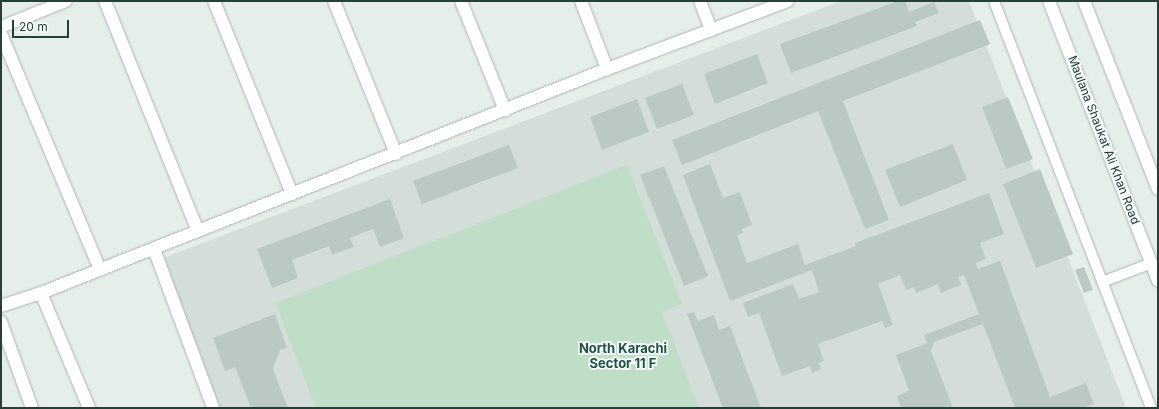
<!DOCTYPE html>
<html>
<head>
<meta charset="utf-8">
<style>
	body { margin:0 }
	#map { position:relative; width:1159px; height:409px; overflow:hidden; background:#e6eeea; font-family:Inter,sans-serif }
	div>[style] { position:absolute }
	[style*='--x'] { left:calc(var(--x)*1px); top:calc(var(--y)*1px); width:calc(var(--w)*1px); rotate:calc(var(--a)*1deg) }
	.built>* { inset:0; background:#d4ded9 }
	.green>* { inset:0; background:#c0dec7 }
	.building>* { inset:0; background:#bbc9c3 }
	.roads { filter:drop-shadow(0 0 1px #a8b6b1) drop-shadow(0 0 1px #a8b6b1) }
	.service>* { height:10px; margin:-5px; padding:0 5px; transform-origin:5px; border-radius:5px; background:#fff }
	.minor>* { height:12px; margin:-6px; padding:0 6px; transform-origin:6px; border-radius:6px; background:#fff }
	.tertiary>* { height:12px; margin:-6px; padding:0 6px; transform-origin:6px; border-radius:6px; background:#fff }
	.secondary>* { height:12px; margin:-6px; padding:0 6px; transform-origin:6px; border-radius:6px; background:#fff }
	span { translate:-50% -50%; white-space:nowrap; text-align:center; line-height:1.15; -webkit-text-stroke:3.5px #f6faf8; paint-order:stroke }
	.street-label { font-size:12px; color:#254038 }
	.neighbourhood-label { font-size:13px; color:#215245; font-weight:700 }
	.frame { position:absolute; inset:0; border:2px solid #254038; pointer-events:none }
	.scale { position:absolute; left:12px; top:20px; width:57px; height:18px; box-sizing:border-box; border:2px solid #254038; border-top:0; padding-left:5px; font-size:12px; line-height:14px; white-space:nowrap; color:#254038; -webkit-text-stroke:3px #f6faf8; paint-order:stroke }
</style>
</head>
<body>
<div id="map">
	<div class="built">
		<i style="clip-path:polygon(841px 1px,969px 1px,1126px 408px,213px 408px,158px 260px)"></i>
	</div>
	<div class="green">
		<i style="clip-path:polygon(627px 165px,682px 304px,662px 312px,699px 408px,316px 408px,275px 303px)"></i>
	</div>
	<div class="building">
		<i style="clip-path:polygon(898px 1px,905px 1px,909px 12px,934px 2px,939px 13px,915px 22px,917px 26px,791px 73px,780px 44px)"></i>
		<i style="clip-path:polygon(980px 20px,990px 44px,843px 101px,889px 220px,865px 229px,818px 111px,682px 165px,672px 140px)"></i>
		<i style="clip-path:polygon(757px 54px,768px 83px,715px 104px,704px 74px)"></i>
		<i style="clip-path:polygon(682px 84px,694px 115px,657px 129px,645px 98px)"></i>
		<i style="clip-path:polygon(1008px 97px,1033px 159px,1006px 169px,982px 107px)"></i>
		<i style="clip-path:polygon(637px 99px,649px 132px,602px 150px,590px 117px)"></i>
		<i style="clip-path:polygon(953px 144px,967px 180px,900px 207px,885px 170px)"></i>
		<i style="clip-path:polygon(509px 145px,518px 168px,422px 204px,413px 181px)"></i>
		<i style="clip-path:polygon(710px 164px,723px 198px,740px 192px,752px 225px,742px 229px,743px 233px,737px 235px,747px 263px,798px 244px,805px 265px,856px 246px,855px 243px,989px 193px,1004px 234px,980px 243px,986px 259px,976px 263px,978px 269px,1000px 261px,1050px 397px,1086px 383px,1094px 404px,1083px 408px,1015px 408px,983px 324px,934px 342px,931px 351px,953px 408px,901px 408px,897px 396px,909px 391px,896px 355px,927px 343px,924px 335px,979px 314px,964px 275px,958px 277px,961px 285px,941px 293px,938px 284px,916px 293px,914px 287px,906px 290px,900px 275px,878px 284px,893px 325px,885px 328px,882px 321px,818px 344px,824px 361px,819px 363px,821px 369px,812px 373px,810px 366px,782px 376px,759px 313px,748px 317px,743px 303px,793px 284px,799px 299px,819px 292px,812px 270px,730px 301px,683px 175px)"></i>
		<i style="clip-path:polygon(664px 166px,708px 276px,684px 286px,640px 175px)"></i>
		<i style="clip-path:polygon(1040px 169px,1073px 254px,1036px 268px,1003px 184px)"></i>
		<i style="clip-path:polygon(390px 199px,404px 238px,380px 247px,373px 229px,350px 238px,354px 247px,332px 255px,329px 246px,292px 260px,298px 278px,272px 288px,257px 249px)"></i>
		<i style="clip-path:polygon(1084px 267px,1093px 290px,1084px 293px,1075px 270px)"></i>
		<i style="clip-path:polygon(694px 312px,698px 321px,714px 315px,719px 330px,730px 326px,761px 408px,723px 408px,687px 314px)"></i>
		<i style="clip-path:polygon(275px 314px,287px 348px,280px 350px,273px 369px,288px 408px,251px 408px,235px 367px,225px 371px,213px 338px)"></i>
	</div>
	<div class="roads">
		<div class="service">
			<i style="--x:994;--y:1;--w:436;--a:68.9"></i>
			<i style="--x:1102;--y:282;--w:53;--a:-20.8"></i>
		</div>
		<div class="minor">
			<i style="--x:105;--y:1;--w:248;--a:68"></i>
			<i style="--x:214;--y:1;--w:208;--a:68"></i>
			<i style="--x:334;--y:1;--w:165;--a:67.9"></i>
			<i style="--x:461;--y:1;--w:118;--a:68"></i>
			<i style="--x:581;--y:1;--w:73;--a:69.1"></i>
			<i style="--x:700;--y:1;--w:31;--a:69"></i>
			<i style="--x:1;--y:27;--w:70;--a:-21.8"></i>
			<i style="--x:1;--y:34;--w:256;--a:67.2"></i>
			<i style="--x:154;--y:249;--w:170;--a:69.6"></i>
			<i style="--x:1;--y:322;--w:91;--a:70.2"></i>
		</div>
		<div class="tertiary">
			<i style="--x:41;--y:293;--w:125;--a:67.3"></i>
			<i style="--x:1;--y:306;--w:42;--a:-18"></i>
			<i style="--x:41;--y:293;--w:609;--a:-21.59"></i>
			<i style="--x:607;--y:69;--w:193;--a:-20.6"></i>
		</div>
		<div class="secondary">
			<i style="--x:1049;--y:1;--w:300;--a:68.7"></i>
			<i style="--x:1084;--y:1;--w:202;--a:68.5"></i>
		</div>
	</div>
	<div class="street-label">
		<span style="left:1104px;top:140px;rotate:69deg">Maulana Shaukat Ali Khan Road</span>
	</div>
	<div class="neighbourhood-label">
		<span style="left:623px;top:356px">North Karachi<br>Sector 11 F</span>
	</div>
	<div class="frame"></div>
	<div class="scale">20 m</div>
</div>
</body>
</html>
